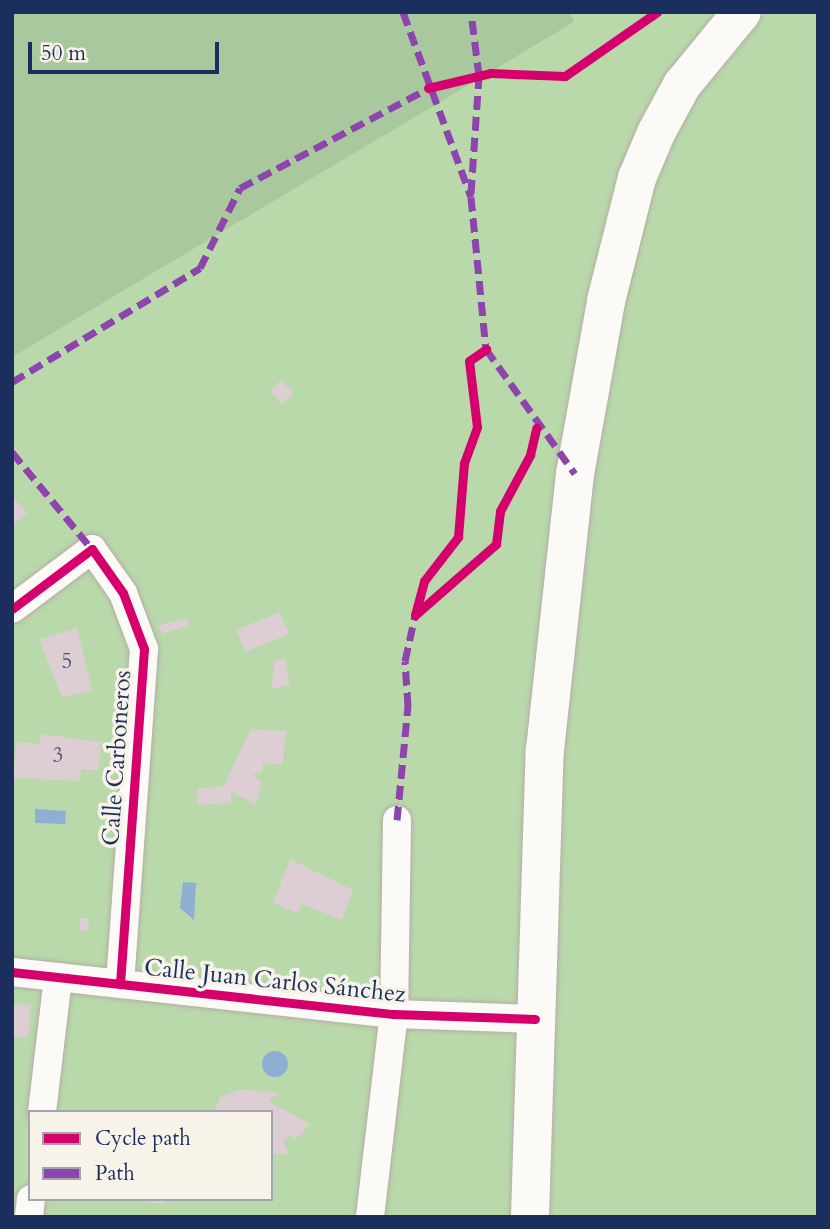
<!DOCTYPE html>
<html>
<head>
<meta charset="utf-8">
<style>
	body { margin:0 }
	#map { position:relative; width:830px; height:1229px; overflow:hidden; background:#e6dbca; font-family:Cardo,serif }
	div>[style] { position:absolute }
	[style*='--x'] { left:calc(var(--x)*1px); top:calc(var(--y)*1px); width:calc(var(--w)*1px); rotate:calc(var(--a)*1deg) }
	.green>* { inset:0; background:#b9d9aa }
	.forest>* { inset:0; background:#aac89e }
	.water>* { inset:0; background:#8eafd1 }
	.round { border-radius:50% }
	.building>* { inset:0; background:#dcced2 }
	.roads { filter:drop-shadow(0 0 2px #b3aea7) drop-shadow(0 0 2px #b3aea7) }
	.street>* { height:28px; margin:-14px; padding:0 14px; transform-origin:14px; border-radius:14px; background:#fbfaf7 }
	.secondary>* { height:38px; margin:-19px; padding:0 19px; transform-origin:19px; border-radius:19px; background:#fbfaf7 }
	.quiet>* { height:7px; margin-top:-3.5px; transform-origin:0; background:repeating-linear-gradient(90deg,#8e44ad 0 14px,transparent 0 21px) }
	.cycleway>* { height:9px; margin:-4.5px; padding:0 4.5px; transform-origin:4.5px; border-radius:4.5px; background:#d6006c }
	span { translate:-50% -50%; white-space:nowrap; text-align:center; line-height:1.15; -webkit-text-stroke:7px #f7f3e8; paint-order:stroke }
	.number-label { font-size:21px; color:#4b577b }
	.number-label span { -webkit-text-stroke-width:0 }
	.street-label { font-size:24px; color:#1b2f5e }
	.frame { position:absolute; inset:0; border:14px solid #1b2f5e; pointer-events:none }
	.legend { position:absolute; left:28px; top:1110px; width:245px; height:91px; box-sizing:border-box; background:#f7f3e8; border:2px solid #9fa5b1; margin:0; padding:9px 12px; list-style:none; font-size:21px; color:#1b2f5e }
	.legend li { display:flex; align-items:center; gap:14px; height:35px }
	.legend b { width:35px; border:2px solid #9fa5b1 }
	.scale { position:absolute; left:28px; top:42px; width:191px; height:32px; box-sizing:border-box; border:4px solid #1b2f5e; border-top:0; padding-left:9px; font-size:21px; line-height:24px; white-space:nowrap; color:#1b2f5e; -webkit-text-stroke:5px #f7f3e8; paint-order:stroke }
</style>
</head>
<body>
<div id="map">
	<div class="green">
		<i style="clip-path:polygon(evenodd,12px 12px,818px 12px,818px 1217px,12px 1217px,12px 12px,30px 1112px,271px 1112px,271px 1199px,30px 1199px,30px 1112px)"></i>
	</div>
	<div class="forest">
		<i style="clip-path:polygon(12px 12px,569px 12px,574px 22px,12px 357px)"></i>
	</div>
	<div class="water">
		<i style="clip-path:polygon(35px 809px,66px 811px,65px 824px,35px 823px)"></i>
		<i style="clip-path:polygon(183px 882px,196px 883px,194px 920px,180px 908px)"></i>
		<i class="round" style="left:262px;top:1051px;width:26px;height:26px"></i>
	</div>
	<div class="building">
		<i style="clip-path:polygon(281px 380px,294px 394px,282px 404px,270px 391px)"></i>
		<i style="clip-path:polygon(12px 496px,27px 513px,12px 525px)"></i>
		<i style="clip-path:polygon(280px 612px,289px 634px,245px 652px,236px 630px)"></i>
		<i style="clip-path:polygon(186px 618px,189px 625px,162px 634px,159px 626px)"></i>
		<i style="clip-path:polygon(77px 628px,92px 690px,62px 698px,39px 639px)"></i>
		<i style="clip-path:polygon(285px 659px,290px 685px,272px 689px,274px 661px)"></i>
		<i style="clip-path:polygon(251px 729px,286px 731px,282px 765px,263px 763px,262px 772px,252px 775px,262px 782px,256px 805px,231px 791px,231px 803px,197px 805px,198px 789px,224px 786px)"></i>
		<i style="clip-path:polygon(41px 734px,101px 742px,99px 770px,81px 769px,80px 781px,13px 778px,17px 742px,40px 744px)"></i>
		<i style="clip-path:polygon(290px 859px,353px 890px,342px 920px,301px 904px,298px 913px,273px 903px)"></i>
		<i style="clip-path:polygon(80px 918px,89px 919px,88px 931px,80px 931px)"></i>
		<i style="clip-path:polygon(12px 1004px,31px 1005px,28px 1038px,12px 1036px)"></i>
		<i style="clip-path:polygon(241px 1089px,279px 1094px,268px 1101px,310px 1124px,295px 1139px,290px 1134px,283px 1142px,290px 1155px,271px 1153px,271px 1112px,215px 1112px,220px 1097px)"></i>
		<i style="clip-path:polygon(126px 1199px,163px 1199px,163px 1204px)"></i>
	</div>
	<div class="roads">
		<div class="street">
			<i style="--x:12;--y:609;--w:100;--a:-36.9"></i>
			<i style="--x:92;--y:549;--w:54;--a:54.8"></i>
			<i style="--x:123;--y:593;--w:60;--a:69.4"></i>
			<i style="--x:144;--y:649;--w:336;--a:94.1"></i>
			<i style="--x:12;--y:972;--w:384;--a:6.3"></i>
			<i style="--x:394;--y:1014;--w:141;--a:2"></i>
			<i style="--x:42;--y:1112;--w:136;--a:-83.2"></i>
			<i style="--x:29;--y:1217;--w:18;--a:-84"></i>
			<i style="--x:370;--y:1217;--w:204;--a:-83.3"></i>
			<i style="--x:394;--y:1014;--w:194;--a:-89.1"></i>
		</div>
		<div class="secondary">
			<i style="--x:530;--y:1217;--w:467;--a:-88.2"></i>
			<i style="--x:545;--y:750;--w:278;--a:-83.8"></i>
			<i style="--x:575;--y:474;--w:176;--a:-79.8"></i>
			<i style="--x:606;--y:301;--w:127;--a:-75.9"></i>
			<i style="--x:637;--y:178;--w:49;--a:-67.1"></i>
			<i style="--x:656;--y:133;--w:55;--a:-61.6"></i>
			<i style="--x:682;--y:85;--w:94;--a:-50.6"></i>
		</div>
	</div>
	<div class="quiet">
		<i style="--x:403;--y:12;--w:197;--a:69.8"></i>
		<i style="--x:471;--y:197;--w:153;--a:84.4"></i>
		<i style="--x:486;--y:349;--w:153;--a:54.5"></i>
		<i style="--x:471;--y:193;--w:117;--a:-86.1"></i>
		<i style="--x:479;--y:76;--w:64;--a:-97.1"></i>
		<i style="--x:12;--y:382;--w:220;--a:-31.2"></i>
		<i style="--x:200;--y:268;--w:89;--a:-63.4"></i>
		<i style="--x:240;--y:188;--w:218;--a:-27.9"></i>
		<i style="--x:12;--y:452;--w:126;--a:50.5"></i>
		<i style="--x:397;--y:820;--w:115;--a:-84.5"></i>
		<i style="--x:408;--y:706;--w:45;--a:-93.8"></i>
		<i style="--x:405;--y:661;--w:51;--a:-77.6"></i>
	</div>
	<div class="cycleway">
		<i style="--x:428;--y:88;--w:65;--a:-13.4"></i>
		<i style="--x:491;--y:73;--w:74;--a:2.3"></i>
		<i style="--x:565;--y:76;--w:112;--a:-34.8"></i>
		<i style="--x:12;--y:609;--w:100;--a:-36.9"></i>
		<i style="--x:92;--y:549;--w:54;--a:54.8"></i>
		<i style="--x:123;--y:593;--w:60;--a:69.4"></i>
		<i style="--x:144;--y:649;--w:336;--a:94.1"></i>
		<i style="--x:415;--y:615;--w:35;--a:-75"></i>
		<i style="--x:424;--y:581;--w:56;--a:-52.3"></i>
		<i style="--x:458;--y:537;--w:74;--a:-85.4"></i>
		<i style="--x:464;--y:463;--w:38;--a:-70"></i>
		<i style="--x:477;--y:427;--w:66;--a:-96.9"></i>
		<i style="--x:469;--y:361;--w:21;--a:-35"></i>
		<i style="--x:415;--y:615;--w:108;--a:-41.2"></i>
		<i style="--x:496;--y:544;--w:33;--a:-83"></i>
		<i style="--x:500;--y:511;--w:64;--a:-61.8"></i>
		<i style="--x:530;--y:455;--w:28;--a:-77"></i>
		<i style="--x:12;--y:972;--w:384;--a:6.3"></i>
		<i style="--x:394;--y:1014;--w:141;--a:2"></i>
	</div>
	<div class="number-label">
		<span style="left:67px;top:662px">5</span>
		<span style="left:58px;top:756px">3</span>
	</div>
	<div class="street-label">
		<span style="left:117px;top:758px;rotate:-86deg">Calle Carboneros</span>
		<span style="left:275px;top:981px;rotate:6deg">Calle Juan Carlos Sánchez</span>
	</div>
	<div class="frame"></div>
	<ul class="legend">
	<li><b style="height:9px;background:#d6006c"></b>Cycle path</li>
	<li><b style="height:9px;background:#8e44ad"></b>Path</li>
	</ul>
	<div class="scale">50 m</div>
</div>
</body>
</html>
